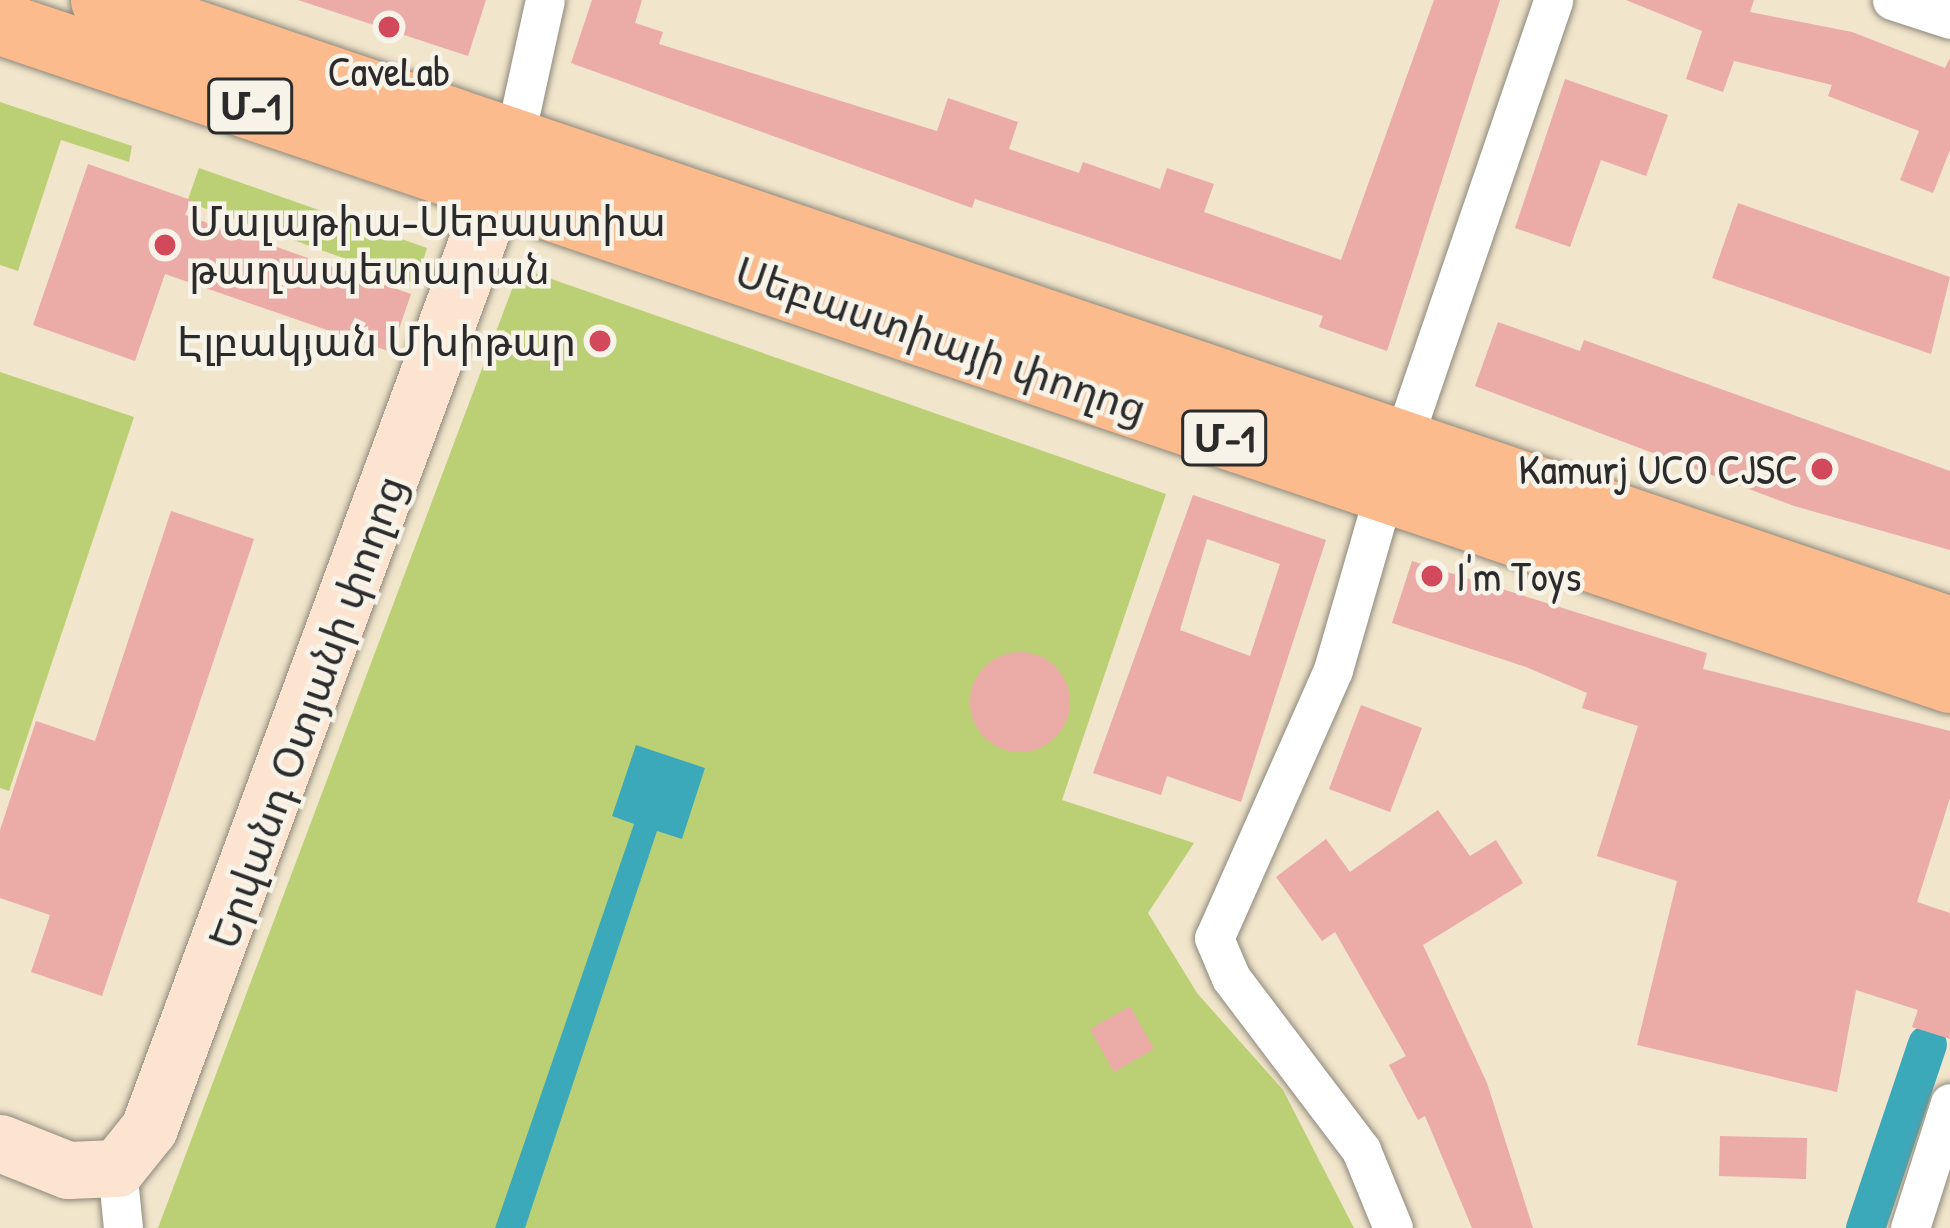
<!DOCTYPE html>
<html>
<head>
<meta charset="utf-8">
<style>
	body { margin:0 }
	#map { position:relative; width:1950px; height:1228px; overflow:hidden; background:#f1e5cb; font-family:"Patrick Hand","Noto Sans Armenian",sans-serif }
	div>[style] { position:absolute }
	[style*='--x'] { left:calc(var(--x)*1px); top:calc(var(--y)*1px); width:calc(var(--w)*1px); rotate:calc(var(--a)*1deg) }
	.green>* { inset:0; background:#bbd074 }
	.water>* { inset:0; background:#3ca9bb }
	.canal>* { height:39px; margin:-19.5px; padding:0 19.5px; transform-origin:19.5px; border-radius:19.5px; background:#3ca9bb }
	.building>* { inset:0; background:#ebaba6 }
	.round { border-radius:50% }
	.roads { filter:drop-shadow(0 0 3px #8e887b) drop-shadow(0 0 3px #8e887b) }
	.street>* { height:39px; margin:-19.5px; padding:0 19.5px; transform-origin:19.5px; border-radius:19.5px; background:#fff }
	.secondary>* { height:57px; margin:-28.5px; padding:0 28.5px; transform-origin:28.5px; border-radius:28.5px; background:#fde4d1 }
	.primary>* { height:63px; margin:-31.5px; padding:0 31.5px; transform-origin:31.5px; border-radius:31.5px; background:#fbbb8c }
	.dots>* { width:33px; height:33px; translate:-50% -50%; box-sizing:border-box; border:6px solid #f7f3e8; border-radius:50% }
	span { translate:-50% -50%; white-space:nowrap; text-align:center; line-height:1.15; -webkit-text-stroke:9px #f7f3e8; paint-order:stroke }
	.shield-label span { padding:3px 9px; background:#f7f3e8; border:3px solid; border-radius:9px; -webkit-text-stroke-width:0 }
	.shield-label { font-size:39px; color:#2b2b2b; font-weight:700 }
	.poi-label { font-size:42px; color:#2b2b2b }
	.left { translate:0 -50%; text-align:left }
	.right { translate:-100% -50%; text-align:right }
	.street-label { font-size:42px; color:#2b2b2b }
</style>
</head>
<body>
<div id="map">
	<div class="green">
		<i style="clip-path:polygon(0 102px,132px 146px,129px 162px,61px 140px,18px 271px,0 265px)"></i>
		<i style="clip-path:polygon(199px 168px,427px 248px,416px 284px,187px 202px)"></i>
		<i style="clip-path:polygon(520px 268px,1166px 494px,1062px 800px,1194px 843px,1148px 913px,1197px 993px,1283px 1090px,1354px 1228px,158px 1228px)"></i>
		<i style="clip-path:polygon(0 372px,134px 417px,9px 791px,0 788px)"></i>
	</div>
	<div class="water">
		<i style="clip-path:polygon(636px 745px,705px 768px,682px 839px,657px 831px,525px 1228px,495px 1228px,634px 824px,612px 816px)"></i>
	</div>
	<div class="canal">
		<i style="--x:1865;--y:1228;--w:194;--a:-71.4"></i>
	</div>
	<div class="building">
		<i style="clip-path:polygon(298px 0,486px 0,468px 56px)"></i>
		<i style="clip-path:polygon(592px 0,642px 0,635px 23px,663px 32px,659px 44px,937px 131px,948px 98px,1018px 122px,1009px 149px,1079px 173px,1083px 162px,1160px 189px,1167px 168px,1214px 184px,1204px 212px,1341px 260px,1434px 0,1500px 0,1387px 351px,1319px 327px,1323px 316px,975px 199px,972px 208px,571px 63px)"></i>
		<i style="clip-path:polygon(1626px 0,1754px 0,1750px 12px,1852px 32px,1945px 68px,1950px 58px,1950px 150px,1933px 193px,1900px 180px,1919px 131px,1828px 96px,1832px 85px,1734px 61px,1723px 92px,1686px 79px,1702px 31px)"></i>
		<i style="clip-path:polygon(1565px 79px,1668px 115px,1646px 176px,1601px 160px,1570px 247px,1515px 228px)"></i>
		<i style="clip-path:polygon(88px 164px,191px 200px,185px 215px,411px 294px,391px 352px,165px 274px,135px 361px,33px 325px)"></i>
		<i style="clip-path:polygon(1738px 203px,1950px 277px,1931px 354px,1712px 278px)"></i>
		<i style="clip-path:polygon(1498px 322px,1580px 351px,1584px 340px,1950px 471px,1950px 550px,1794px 506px,1475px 386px)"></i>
		<i style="clip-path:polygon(evenodd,1193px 495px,1326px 540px,1241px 802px,1167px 776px,1161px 795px,1093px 773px,1193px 495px,1207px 539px,1280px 564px,1250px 656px,1180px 630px,1207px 539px)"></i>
		<i style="clip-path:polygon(171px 511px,254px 539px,102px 996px,31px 972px,50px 915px,0 898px,0 830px,36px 721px,95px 741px)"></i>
		<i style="clip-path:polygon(1412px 561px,1707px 653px,1703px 669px,1950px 731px,1950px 798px,1917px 902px,1950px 913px,1950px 1039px,1912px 1027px,1918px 1010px,1856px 990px,1837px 1092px,1637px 1045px,1677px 881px,1597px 856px,1638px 726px,1582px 708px,1587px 693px,1526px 667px,1392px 623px)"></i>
		<i class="round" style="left:970px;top:652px;width:100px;height:100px"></i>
		<i style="clip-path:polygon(1361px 705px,1422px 728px,1390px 812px,1329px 789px)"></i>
		<i style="clip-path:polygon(1438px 810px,1470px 856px,1496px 840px,1523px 883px,1423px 945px,1487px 1083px,1533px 1228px,1472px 1228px,1425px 1116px,1418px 1120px,1389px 1065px,1406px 1056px,1335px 932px,1322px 941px,1276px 877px,1326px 839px,1350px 872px)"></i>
		<i style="clip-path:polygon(1130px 1006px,1154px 1049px,1114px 1072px,1090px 1029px)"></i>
		<i style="clip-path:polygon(1720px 1136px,1807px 1138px,1806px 1179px,1719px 1176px)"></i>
	</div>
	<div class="roads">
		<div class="street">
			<i style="--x:1892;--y:0;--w:61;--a:18.1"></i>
			<i style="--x:515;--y:136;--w:139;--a:-77.6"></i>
			<i style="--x:1401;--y:445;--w:470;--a:-71.1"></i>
			<i style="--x:1384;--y:493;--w:184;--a:106.1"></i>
			<i style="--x:1333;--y:670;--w:293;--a:113.9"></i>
			<i style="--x:1214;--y:938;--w:43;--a:67"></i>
			<i style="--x:1231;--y:978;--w:216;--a:52.9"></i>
			<i style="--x:1361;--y:1150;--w:84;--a:67.7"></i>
			<i style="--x:117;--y:1168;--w:60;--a:84.3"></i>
			<i style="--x:1910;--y:1228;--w:131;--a:-72.3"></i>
		</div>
		<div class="secondary">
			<i style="--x:0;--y:1143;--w:73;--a:21.7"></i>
			<i style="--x:68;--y:1170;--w:49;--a:-2.3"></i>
			<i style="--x:117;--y:1168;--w:51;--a:-51.3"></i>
			<i style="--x:149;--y:1128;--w:1046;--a:-69.69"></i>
		</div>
		<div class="primary">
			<i style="--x:102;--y:0;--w:1952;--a:18.77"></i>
			<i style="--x:0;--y:23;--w:2058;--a:18.65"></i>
		</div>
	</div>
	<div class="dots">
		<i style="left:389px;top:27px;background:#d1495b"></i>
		<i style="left:165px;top:245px;background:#d1495b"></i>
		<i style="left:600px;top:341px;background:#d1495b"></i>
		<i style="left:1822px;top:469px;background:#d1495b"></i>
		<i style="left:1432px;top:576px;background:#d1495b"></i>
	</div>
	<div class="shield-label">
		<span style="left:250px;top:106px">Մ-1</span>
		<span style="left:1224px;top:438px">Մ-1</span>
	</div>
	<div class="poi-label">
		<span style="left:389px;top:71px">CaveLab</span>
		<span class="left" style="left:189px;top:245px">Մալաթիա-Սեբաստիա<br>թաղապետարան</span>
		<span class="right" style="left:576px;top:341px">Էլբակյան Մխիթար</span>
		<span class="right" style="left:1798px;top:469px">Kamurj UCO CJSC</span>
		<span class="left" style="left:1456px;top:576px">I'm Toys</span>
	</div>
	<div class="street-label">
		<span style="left:941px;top:340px;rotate:19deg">Սեբաստիայի փողոց</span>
		<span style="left:307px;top:712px;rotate:-70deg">Երվանդ Օտյանի փողոց</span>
	</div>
</div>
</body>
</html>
